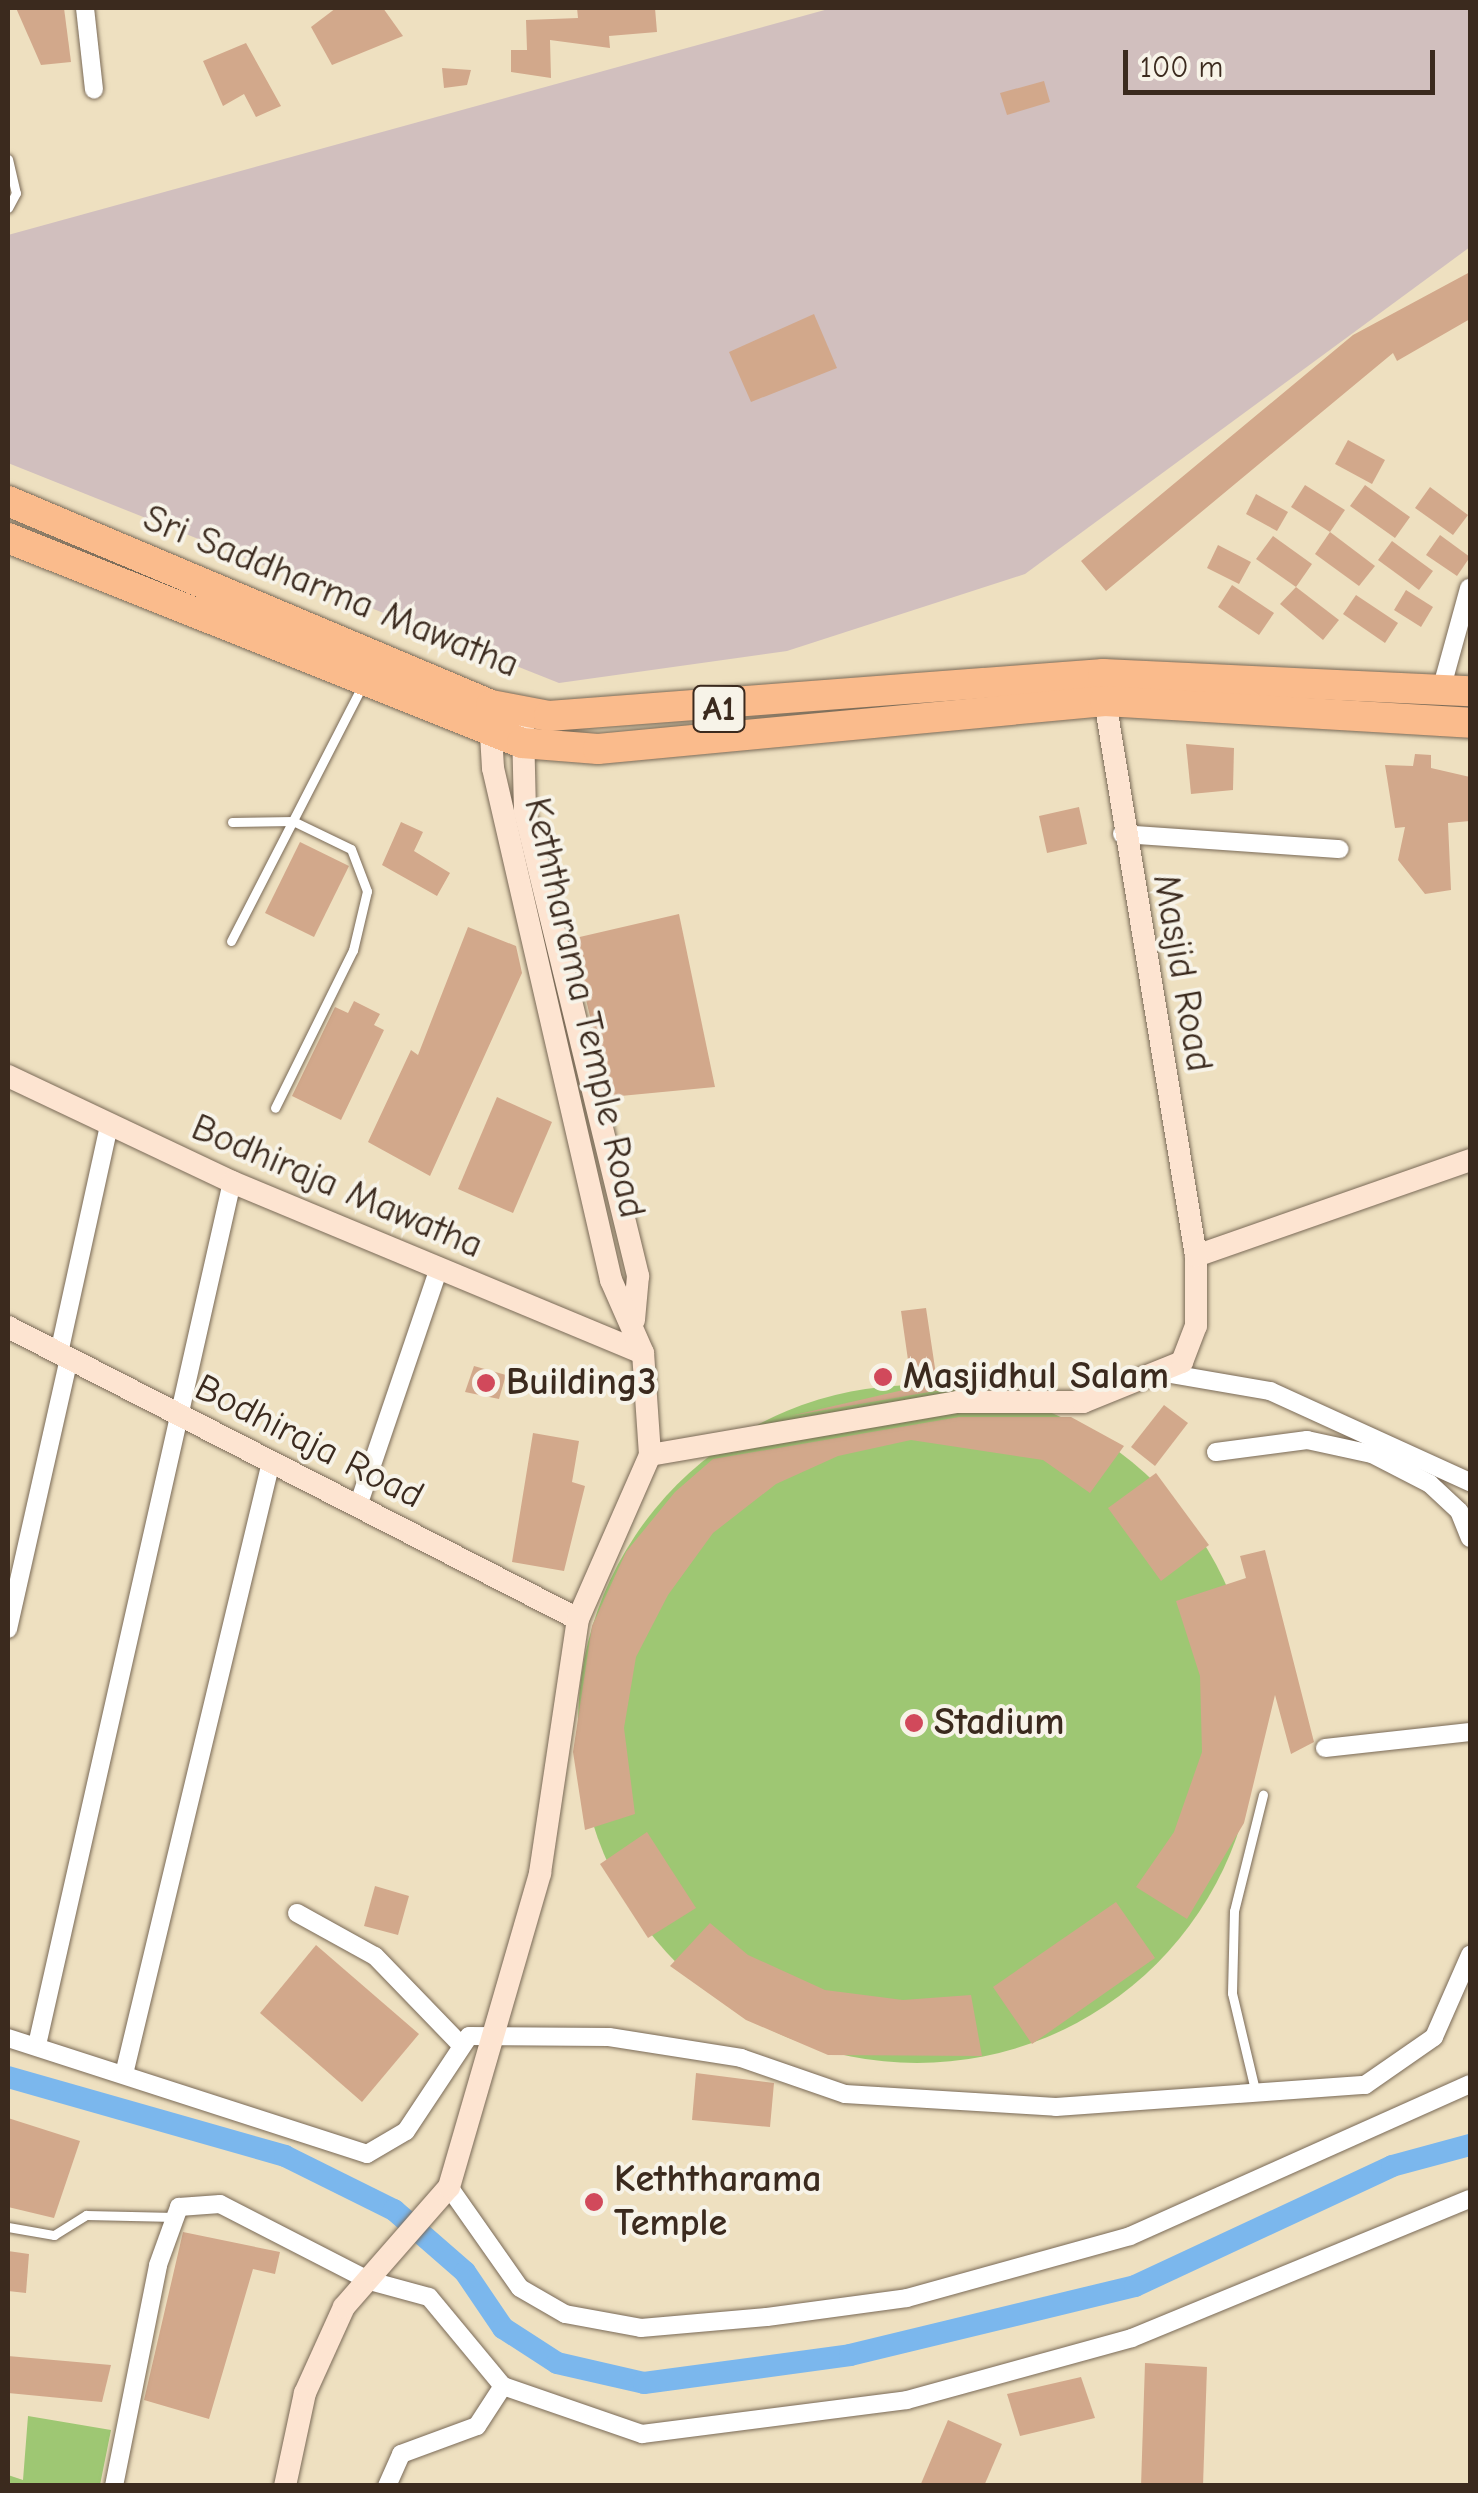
<!DOCTYPE html>
<html>
<head>
<meta charset="utf-8">
<style>
	body { margin:0 }
	#map { position:relative; width:1478px; height:2493px; overflow:hidden; background:#eee0c0; font-family:"Comic Neue",sans-serif }
	div>[style] { position:absolute }
	[style*='--x'] { left:calc(var(--x)*1px); top:calc(var(--y)*1px); width:calc(var(--w)*1px); rotate:calc(var(--a)*1deg) }
	.industrial>* { inset:0; background:#d1bfbe }
	.green>* { inset:0; background:#9ec773 }
	.round { border-radius:50% }
	.canal>* { height:22px; margin:-11px; padding:0 11px; transform-origin:11px; border-radius:11px; background:#7bb7ed }
	.building>* { inset:0; background:#d2a88b }
	.roads { filter:drop-shadow(0 0 2px #7a6a57) drop-shadow(0 0 2px #7a6a57) }
	.lane>* { height:9px; margin:-4.5px; padding:0 4.5px; transform-origin:4.5px; border-radius:4.5px; background:#fff }
	.street>* { height:18px; margin:-9px; padding:0 9px; transform-origin:9px; border-radius:9px; background:#fff }
	.secondary>* { height:22px; margin:-11px; padding:0 11px; transform-origin:11px; border-radius:11px; background:#fde4d1 }
	.highway>* { height:30px; margin:-15px; padding:0 15px; transform-origin:15px; border-radius:15px; background:#fabb8c }
	.dots>* { width:28px; height:28px; translate:-50% -50%; box-sizing:border-box; border:5px solid #f7f3e8; border-radius:50% }
	span { translate:-50% -50%; white-space:nowrap; text-align:center; line-height:1.15; -webkit-text-stroke:8px #f7f3e8; paint-order:stroke }
	.shield-label span { padding:2px 8px; background:#f7f3e8; border:2px solid; border-radius:8px; -webkit-text-stroke-width:0 }
	.shield-label { font-size:35px; color:#3b2a1e; font-weight:700 }
	.street-label { font-size:38px; color:#3b2a1e }
	.poi-label { font-size:38px; color:#3b2a1e; font-weight:700 }
	.left { translate:0 -50%; text-align:left }
	.frame { position:absolute; inset:0; border:10px solid #3b2a1e; pointer-events:none }
	.scale { position:absolute; left:1123px; top:50px; width:312px; height:45px; box-sizing:border-box; border:5px solid #3b2a1e; border-top:0; padding-left:12px; font-size:30px; line-height:35px; white-space:nowrap; color:#3b2a1e; -webkit-text-stroke:8px #f7f3e8; paint-order:stroke }
</style>
</head>
<body>
<div id="map">
	<div class="industrial">
		<i style="clip-path:polygon(832px 8px,1470px 8px,1470px 247px,1025px 574px,787px 651px,559px 683px,8px 463px,8px 235px)"></i>
	</div>
	<div class="green">
		<i class="round" style="left:578px;top:1385px;width:678px;height:678px"></i>
		<i style="clip-path:polygon(28px 2416px,111px 2430px,100px 2485px,8px 2485px,8px 2475px,23px 2480px)"></i>
	</div>
	<div class="canal">
		<i style="--x:8;--y:2077;--w:288;--a:15.9"></i>
		<i style="--x:285;--y:2156;--w:122;--a:26.4"></i>
		<i style="--x:394;--y:2210;--w:94;--a:41.1"></i>
		<i style="--x:465;--y:2272;--w:68;--a:55.8"></i>
		<i style="--x:503;--y:2328;--w:64;--a:32.9"></i>
		<i style="--x:557;--y:2363;--w:89;--a:12.9"></i>
		<i style="--x:644;--y:2383;--w:208;--a:-7.7"></i>
		<i style="--x:850;--y:2355;--w:293;--a:-13.6"></i>
		<i style="--x:1135;--y:2286;--w:284;--a:-25"></i>
		<i style="--x:1392;--y:2166;--w:81;--a:-15.1"></i>
	</div>
	<div class="building">
		<i style="clip-path:polygon(16px 8px,64px 8px,71px 62px,41px 65px)"></i>
		<i style="clip-path:polygon(336px 8px,383px 8px,403px 36px,332px 65px,311px 27px)"></i>
		<i style="clip-path:polygon(577px 8px,655px 8px,657px 32px,609px 36px,610px 48px,550px 40px,551px 78px,511px 72px,511px 50px,527px 50px,526px 20px,578px 18px)"></i>
		<i style="clip-path:polygon(246px 43px,281px 106px,256px 117px,244px 94px,223px 106px,203px 61px)"></i>
		<i style="clip-path:polygon(442px 68px,471px 70px,467px 85px,444px 88px)"></i>
		<i style="clip-path:polygon(1044px 81px,1050px 102px,1007px 115px,1000px 93px)"></i>
		<i style="clip-path:polygon(1470px 272px,1470px 319px,1397px 361px,1393px 353px,1106px 591px,1081px 561px,1353px 335px)"></i>
		<i style="clip-path:polygon(814px 314px,837px 368px,751px 402px,729px 352px)"></i>
		<i style="clip-path:polygon(1348px 440px,1385px 460px,1372px 484px,1335px 464px)"></i>
		<i style="clip-path:polygon(1305px 485px,1345px 510px,1330px 532px,1291px 507px)"></i>
		<i style="clip-path:polygon(1365px 485px,1410px 517px,1395px 538px,1350px 506px)"></i>
		<i style="clip-path:polygon(1430px 487px,1468px 515px,1453px 535px,1415px 508px)"></i>
		<i style="clip-path:polygon(1256px 494px,1288px 512px,1277px 531px,1246px 514px)"></i>
		<i style="clip-path:polygon(1330px 532px,1375px 566px,1359px 586px,1315px 554px)"></i>
		<i style="clip-path:polygon(1440px 535px,1470px 557px,1457px 576px,1426px 555px)"></i>
		<i style="clip-path:polygon(1273px 536px,1312px 564px,1296px 587px,1256px 559px)"></i>
		<i style="clip-path:polygon(1392px 541px,1433px 571px,1419px 590px,1378px 560px)"></i>
		<i style="clip-path:polygon(1218px 545px,1251px 562px,1239px 584px,1207px 568px)"></i>
		<i style="clip-path:polygon(1232px 585px,1274px 613px,1259px 635px,1218px 607px)"></i>
		<i style="clip-path:polygon(1296px 587px,1339px 620px,1323px 640px,1280px 604px)"></i>
		<i style="clip-path:polygon(1406px 590px,1433px 607px,1421px 627px,1394px 610px)"></i>
		<i style="clip-path:polygon(1356px 595px,1398px 623px,1385px 643px,1343px 614px)"></i>
		<i style="clip-path:polygon(1186px 744px,1234px 748px,1233px 790px,1191px 794px)"></i>
		<i style="clip-path:polygon(1415px 754px,1431px 755px,1431px 768px,1470px 777px,1470px 821px,1448px 823px,1451px 890px,1425px 894px,1398px 860px,1405px 827px,1395px 828px,1385px 765px,1413px 766px)"></i>
		<i style="clip-path:polygon(1079px 807px,1087px 844px,1047px 853px,1039px 816px)"></i>
		<i style="clip-path:polygon(401px 822px,423px 832px,414px 851px,450px 873px,437px 896px,382px 865px)"></i>
		<i style="clip-path:polygon(300px 842px,349px 866px,314px 937px,265px 913px)"></i>
		<i style="clip-path:polygon(679px 914px,715px 1087px,610px 1097px,571px 939px)"></i>
		<i style="clip-path:polygon(468px 927px,516px 946px,522px 973px,430px 1176px,368px 1142px,411px 1050px,418px 1055px)"></i>
		<i style="clip-path:polygon(354px 1001px,380px 1014px,374px 1025px,384px 1030px,341px 1120px,292px 1096px,335px 1007px,348px 1013px)"></i>
		<i style="clip-path:polygon(497px 1097px,552px 1122px,513px 1213px,458px 1189px)"></i>
		<i style="clip-path:polygon(926px 1308px,938px 1388px,947px 1389px,790px 1416px,912px 1388px,901px 1311px)"></i>
		<i style="clip-path:polygon(474px 1366px,506px 1375px,499px 1399px,465px 1392px)"></i>
		<i style="clip-path:polygon(1164px 1405px,1188px 1423px,1155px 1466px,1131px 1447px)"></i>
		<i style="clip-path:polygon(959px 1417px,1071px 1417px,1124px 1446px,1090px 1493px,1043px 1460px,911px 1440px,838px 1456px,776px 1484px,713px 1533px,668px 1595px,636px 1657px,624px 1728px,635px 1814px,585px 1830px,573px 1752px,592px 1626px,626px 1552px,675px 1492px,713px 1459px)"></i>
		<i style="clip-path:polygon(533px 1433px,579px 1441px,572px 1482px,585px 1486px,564px 1571px,512px 1562px)"></i>
		<i style="clip-path:polygon(1156px 1473px,1209px 1545px,1161px 1581px,1108px 1508px)"></i>
		<i style="clip-path:polygon(1265px 1550px,1314px 1742px,1291px 1754px,1275px 1695px,1244px 1823px,1187px 1919px,1136px 1887px,1174px 1832px,1202px 1752px,1200px 1676px,1176px 1601px,1246px 1578px,1240px 1556px)"></i>
		<i style="clip-path:polygon(647px 1832px,696px 1908px,648px 1938px,600px 1864px)"></i>
		<i style="clip-path:polygon(375px 1886px,409px 1896px,398px 1935px,364px 1926px)"></i>
		<i style="clip-path:polygon(1116px 1902px,1155px 1958px,1032px 2044px,993px 1987px)"></i>
		<i style="clip-path:polygon(710px 1923px,748px 1955px,825px 1990px,903px 2000px,971px 1995px,982px 2056px,828px 2055px,746px 2020px,670px 1966px)"></i>
		<i style="clip-path:polygon(316px 1945px,419px 2034px,362px 2102px,260px 2013px)"></i>
		<i style="clip-path:polygon(696px 2073px,774px 2083px,770px 2127px,692px 2120px)"></i>
		<i style="clip-path:polygon(8px 2118px,80px 2141px,54px 2218px,8px 2207px)"></i>
		<i style="clip-path:polygon(183px 2232px,280px 2252px,275px 2274px,253px 2269px,209px 2419px,144px 2400px)"></i>
		<i style="clip-path:polygon(8px 2251px,29px 2254px,26px 2293px,8px 2291px)"></i>
		<i style="clip-path:polygon(8px 2356px,111px 2365px,102px 2402px,8px 2393px)"></i>
		<i style="clip-path:polygon(1145px 2363px,1207px 2367px,1203px 2486px,1141px 2486px)"></i>
		<i style="clip-path:polygon(1081px 2377px,1095px 2418px,1020px 2436px,1007px 2394px)"></i>
		<i style="clip-path:polygon(948px 2420px,1002px 2444px,984px 2486px,920px 2486px)"></i>
	</div>
	<div class="roads">
		<div class="lane">
			<i style="--x:8;--y:159;--w:35;--a:77"></i>
			<i style="--x:16;--y:193;--w:17;--a:118"></i>
			<i style="--x:232;--y:822;--w:61;--a:-0.9"></i>
			<i style="--x:293;--y:821;--w:64;--a:25.8"></i>
			<i style="--x:351;--y:849;--w:45;--a:69.1"></i>
			<i style="--x:367;--y:891;--w:61;--a:103.3"></i>
			<i style="--x:353;--y:950;--w:176;--a:116.3"></i>
			<i style="--x:231;--y:941;--w:287;--a:-62.8"></i>
			<i style="--x:1256;--y:2094;--w:104;--a:-103.4"></i>
			<i style="--x:1232;--y:1993;--w:82;--a:-88.6"></i>
			<i style="--x:1234;--y:1911;--w:120;--a:-76"></i>
			<i style="--x:8;--y:2227;--w:47;--a:9.9"></i>
			<i style="--x:54;--y:2235;--w:38;--a:-32"></i>
			<i style="--x:86;--y:2215;--w:89;--a:1.3"></i>
		</div>
		<div class="street">
			<i style="--x:85;--y:8;--w:82;--a:83.7"></i>
			<i style="--x:1441;--y:690;--w:106;--a:-74.6"></i>
			<i style="--x:1122;--y:834;--w:218;--a:4"></i>
			<i style="--x:59;--y:1353;--w:233;--a:-77.6"></i>
			<i style="--x:1159;--y:1372;--w:113;--a:9.7"></i>
			<i style="--x:1270;--y:1391;--w:220;--a:24.5"></i>
			<i style="--x:1216;--y:1452;--w:92;--a:-7.5"></i>
			<i style="--x:1307;--y:1440;--w:66;--a:12.2"></i>
			<i style="--x:1372;--y:1454;--w:65;--a:27.3"></i>
			<i style="--x:1430;--y:1484;--w:40;--a:43"></i>
			<i style="--x:1459;--y:1511;--w:29;--a:68"></i>
			<i style="--x:358;--y:1506;--w:248;--a:-71.2"></i>
			<i style="--x:8;--y:1629;--w:278;--a:-77.3"></i>
			<i style="--x:1325;--y:1748;--w:146;--a:-6.3"></i>
			<i style="--x:297;--y:1913;--w:89;--a:28.9"></i>
			<i style="--x:375;--y:1956;--w:120;--a:46"></i>
			<i style="--x:8;--y:2038;--w:377;--a:17.9"></i>
			<i style="--x:367;--y:2154;--w:45;--a:-30.5"></i>
			<i style="--x:406;--y:2131;--w:114;--a:-56.4"></i>
			<i style="--x:469;--y:2036;--w:140;--a:0.4"></i>
			<i style="--x:609;--y:2037;--w:134;--a:9"></i>
			<i style="--x:741;--y:2058;--w:110;--a:19.1"></i>
			<i style="--x:845;--y:2094;--w:211;--a:3.5"></i>
			<i style="--x:1056;--y:2107;--w:310;--a:-4.1"></i>
			<i style="--x:1365;--y:2085;--w:84;--a:-34.8"></i>
			<i style="--x:1434;--y:2037;--w:90;--a:-66.3"></i>
			<i style="--x:37;--y:2045;--w:885;--a:-77.27"></i>
			<i style="--x:125;--y:2070;--w:625;--a:-76.5"></i>
			<i style="--x:449;--y:2187;--w:123;--a:54.9"></i>
			<i style="--x:520;--y:2288;--w:52;--a:30"></i>
			<i style="--x:565;--y:2314;--w:77;--a:10.4"></i>
			<i style="--x:641;--y:2328;--w:126;--a:-5"></i>
			<i style="--x:767;--y:2317;--w:141;--a:-7.7"></i>
			<i style="--x:907;--y:2298;--w:231;--a:-15.5"></i>
			<i style="--x:1130;--y:2236;--w:372;--a:-24.1"></i>
			<i style="--x:114;--y:2486;--w:225;--a:-78.7"></i>
			<i style="--x:158;--y:2265;--w:62;--a:-70.1"></i>
			<i style="--x:179;--y:2207;--w:41;--a:-4.2"></i>
			<i style="--x:220;--y:2204;--w:169;--a:27.2"></i>
			<i style="--x:370;--y:2281;--w:61;--a:15.2"></i>
			<i style="--x:429;--y:2297;--w:116;--a:50.3"></i>
			<i style="--x:503;--y:2386;--w:147;--a:19.1"></i>
			<i style="--x:642;--y:2434;--w:267;--a:-7.3"></i>
			<i style="--x:907;--y:2400;--w:233;--a:-15.4"></i>
			<i style="--x:1132;--y:2338;--w:365;--a:-22.4"></i>
			<i style="--x:387;--y:2486;--w:35;--a:-66"></i>
			<i style="--x:401;--y:2454;--w:81;--a:-20.2"></i>
			<i style="--x:477;--y:2426;--w:48;--a:-57"></i>
		</div>
		<div class="secondary">
			<i style="--x:523;--y:729;--w:83;--a:88.6"></i>
			<i style="--x:525;--y:812;--w:478;--a:76.3"></i>
			<i style="--x:638;--y:1276;--w:44;--a:95.2"></i>
			<i style="--x:8;--y:1076;--w:248;--a:25.3"></i>
			<i style="--x:232;--y:1182;--w:445;--a:22.6"></i>
			<i style="--x:1196;--y:1256;--w:290;--a:-19.3"></i>
			<i style="--x:8;--y:1327;--w:640;--a:27.13"></i>
			<i style="--x:650;--y:1455;--w:313;--a:-9.8"></i>
			<i style="--x:958;--y:1402;--w:125;--a:0"></i>
			<i style="--x:1083;--y:1402;--w:107;--a:-22"></i>
			<i style="--x:1182;--y:1362;--w:39;--a:-69"></i>
			<i style="--x:1196;--y:1326;--w:70;--a:-90"></i>
			<i style="--x:1196;--y:1256;--w:562;--a:-99.31"></i>
			<i style="--x:285;--y:2486;--w:95;--a:-77.9"></i>
			<i style="--x:305;--y:2393;--w:94;--a:-65.6"></i>
			<i style="--x:344;--y:2307;--w:159;--a:-48.8"></i>
			<i style="--x:449;--y:2187;--w:327;--a:-73.8"></i>
			<i style="--x:540;--y:1873;--w:257;--a:-81.5"></i>
			<i style="--x:578;--y:1619;--w:179;--a:-66.3"></i>
			<i style="--x:650;--y:1455;--w:102;--a:-93.9"></i>
			<i style="--x:643;--y:1353;--w:80;--a:-113.7"></i>
			<i style="--x:611;--y:1280;--w:525;--a:-102.98"></i>
			<i style="--x:493;--y:768;--w:51;--a:-93.4"></i>
		</div>
		<div class="highway">
			<i style="--x:8;--y:501;--w:524;--a:22.9"></i>
			<i style="--x:491;--y:705;--w:59;--a:10.7"></i>
			<i style="--x:549;--y:716;--w:556;--a:-4.34"></i>
			<i style="--x:1103;--y:674;--w:367;--a:2.7"></i>
			<i style="--x:8;--y:538;--w:553;--a:21.74"></i>
			<i style="--x:522;--y:743;--w:76;--a:4.5"></i>
			<i style="--x:598;--y:749;--w:509;--a:-5.41"></i>
			<i style="--x:1105;--y:701;--w:366;--a:3.4"></i>
		</div>
	</div>
	<div class="dots">
		<i style="left:883px;top:1377px;background:#d1495b"></i>
		<i style="left:486px;top:1383px;background:#d1495b"></i>
		<i style="left:914px;top:1723px;background:#d1495b"></i>
		<i style="left:594px;top:2202px;background:#d1495b"></i>
	</div>
	<div class="shield-label">
		<span style="left:719px;top:709px">A1</span>
	</div>
	<div class="street-label">
		<span style="left:331px;top:592px;rotate:22deg">Sri Saddharma Mawatha</span>
		<span style="left:1182px;top:973px;rotate:80deg">Masjid Road</span>
		<span style="left:584px;top:1008px;rotate:77deg">Keththarama Temple Road</span>
		<span style="left:337px;top:1187px;rotate:23deg">Bodhiraja Mawatha</span>
		<span style="left:309px;top:1442px;rotate:27deg">Bodhiraja Road</span>
	</div>
	<div class="poi-label">
		<span class="left" style="left:903px;top:1377px">Masjidhul Salam</span>
		<span class="left" style="left:506px;top:1383px">Building3</span>
		<span class="left" style="left:934px;top:1723px">Stadium</span>
		<span class="left" style="left:614px;top:2202px">Keththarama<br>Temple</span>
	</div>
	<div class="frame"></div>
	<div class="scale">100 m</div>
</div>
</body>
</html>
